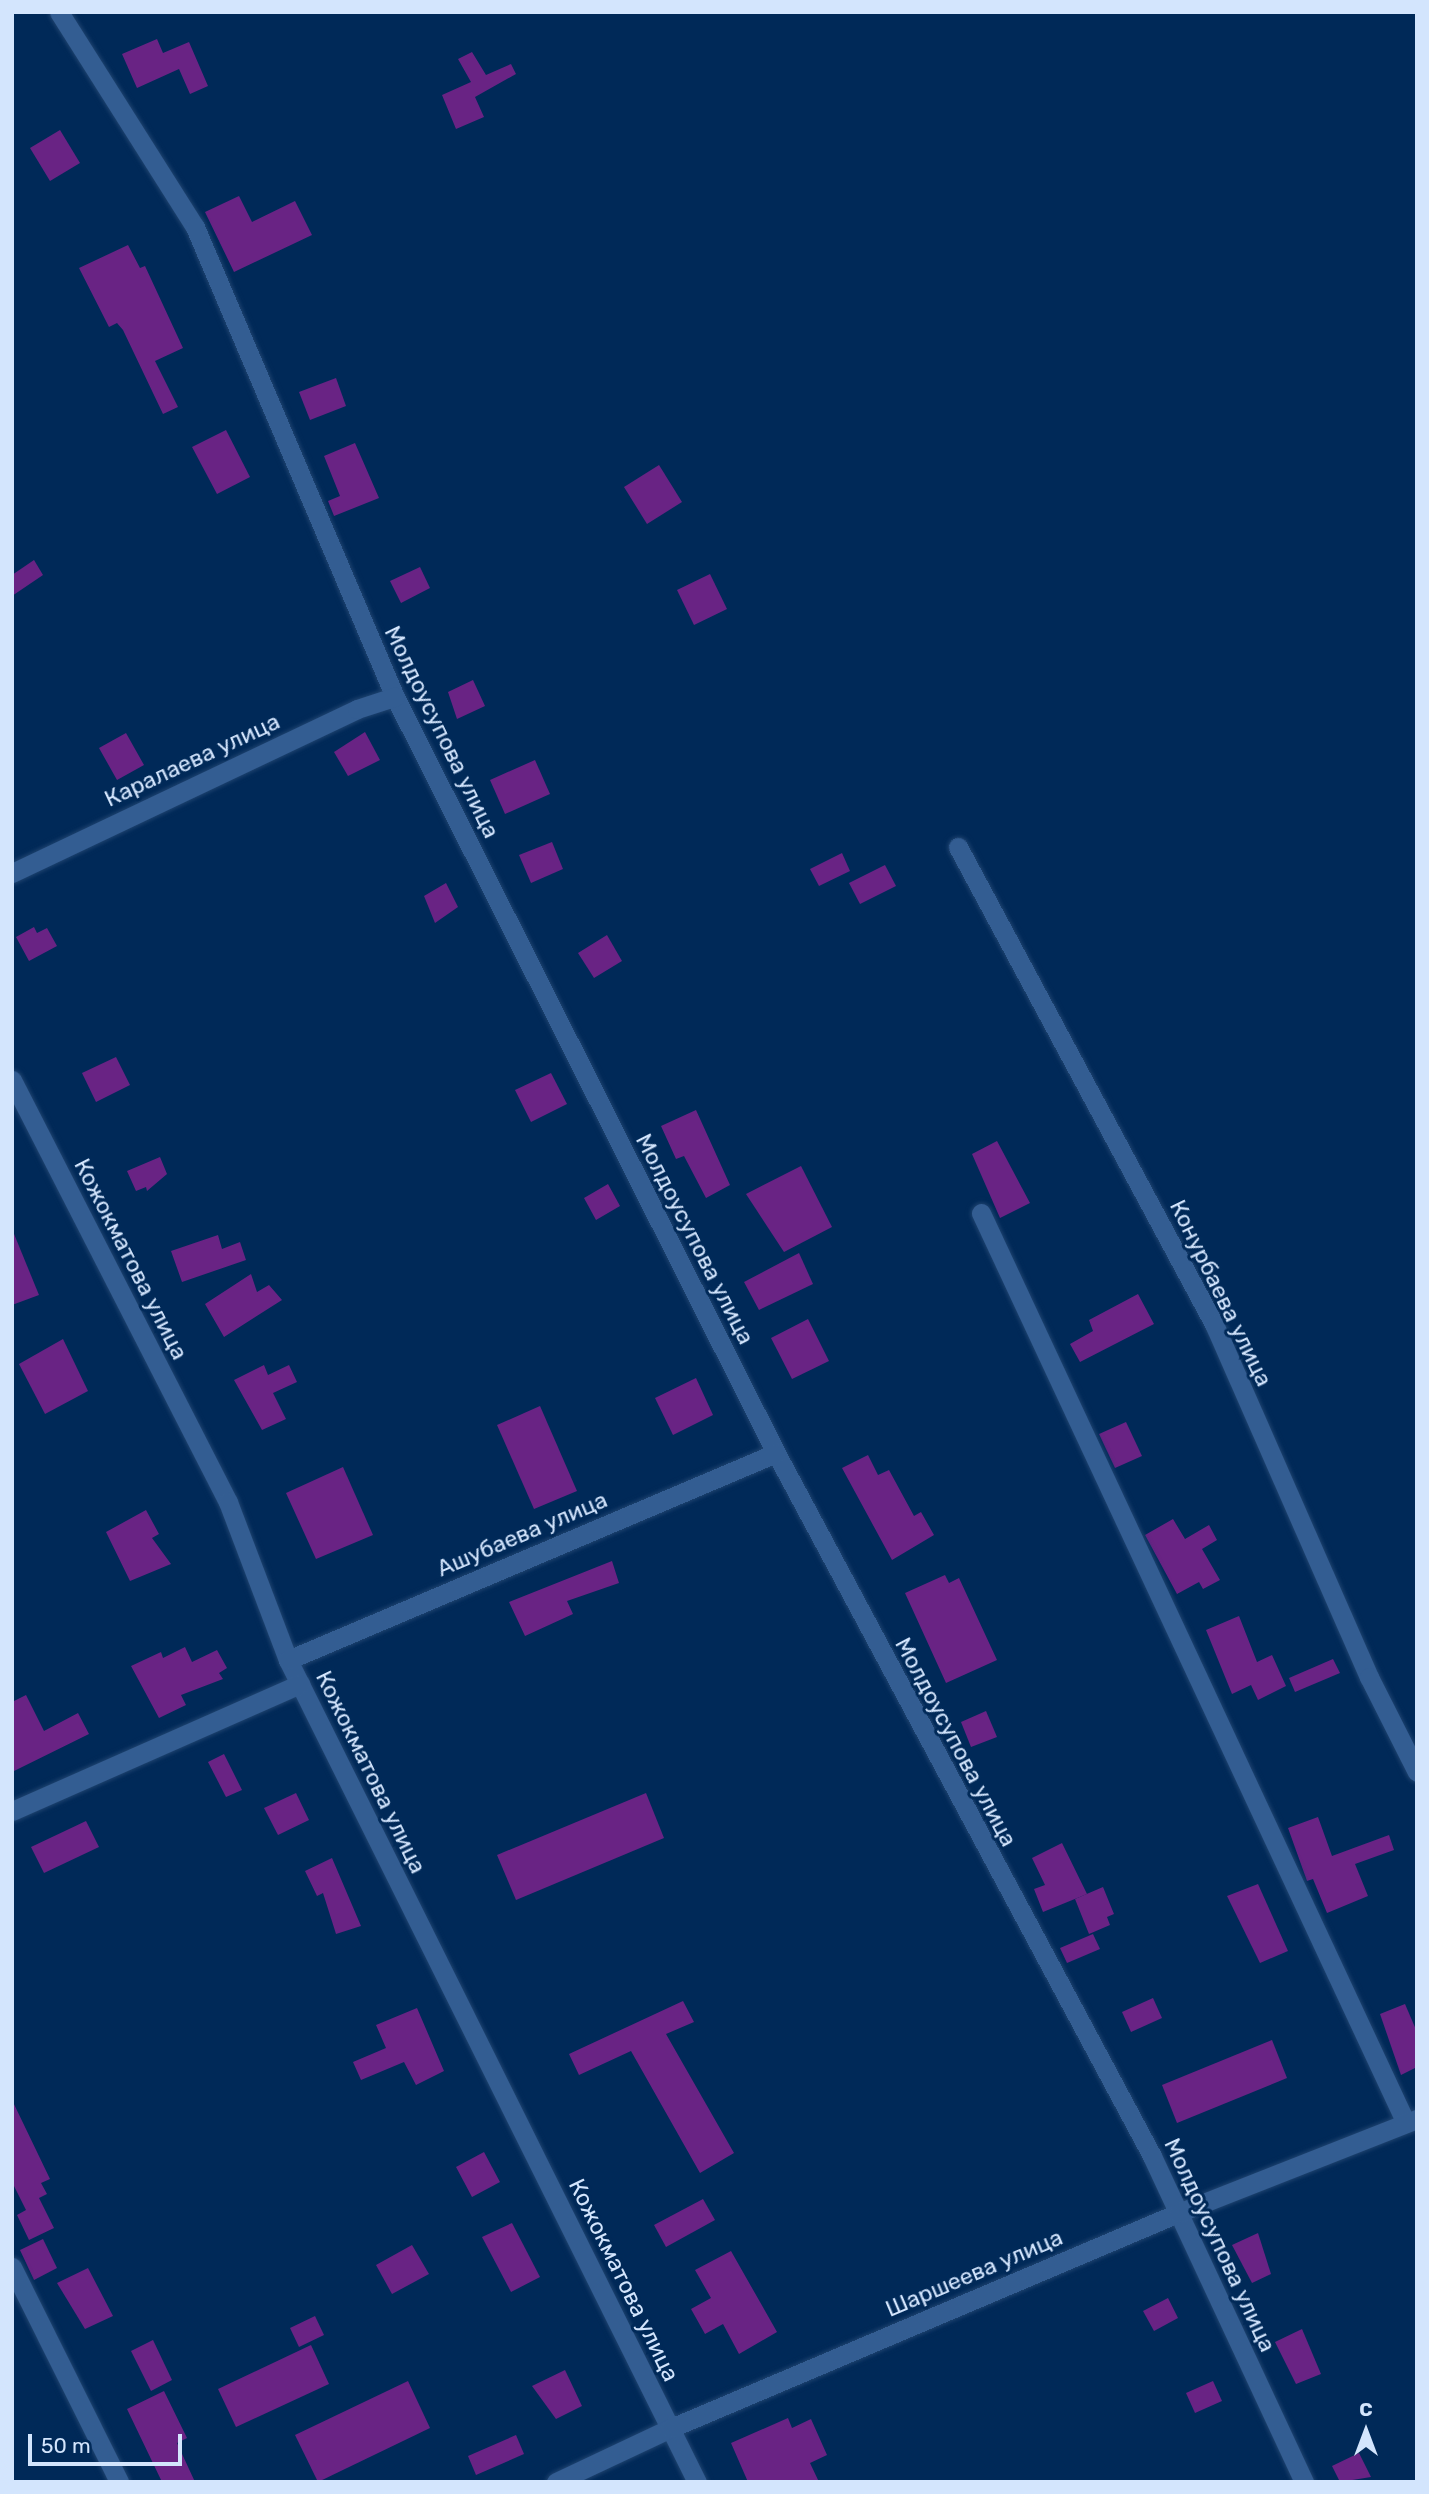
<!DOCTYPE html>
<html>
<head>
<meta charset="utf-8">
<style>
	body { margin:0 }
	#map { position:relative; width:1429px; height:2494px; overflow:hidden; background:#002958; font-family:Rubik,sans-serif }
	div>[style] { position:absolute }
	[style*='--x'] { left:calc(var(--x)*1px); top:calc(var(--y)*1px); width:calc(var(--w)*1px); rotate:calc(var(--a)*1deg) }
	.building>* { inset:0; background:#692384 }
	.roads { filter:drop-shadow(0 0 2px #1e436f) drop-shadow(0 0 2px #1e436f) }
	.minor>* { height:19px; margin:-9.5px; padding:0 9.5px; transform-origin:9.5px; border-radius:9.5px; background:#335d92 }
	span { translate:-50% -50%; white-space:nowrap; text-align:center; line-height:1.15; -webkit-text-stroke:6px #002958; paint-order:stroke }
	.street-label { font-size:23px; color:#d3e5fd }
	.frame { position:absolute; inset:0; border:14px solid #d3e5fd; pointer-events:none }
	.north { position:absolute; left:1331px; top:2396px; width:70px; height:70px; -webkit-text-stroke:5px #002958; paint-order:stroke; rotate:0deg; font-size:19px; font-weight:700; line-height:28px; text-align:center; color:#d3e5fd }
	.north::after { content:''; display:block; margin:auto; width:24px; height:32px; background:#d3e5fd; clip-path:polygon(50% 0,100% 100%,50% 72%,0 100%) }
	.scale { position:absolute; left:28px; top:2434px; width:154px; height:32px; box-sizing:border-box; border:4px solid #d3e5fd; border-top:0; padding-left:9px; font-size:21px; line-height:24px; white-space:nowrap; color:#d3e5fd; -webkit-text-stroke:5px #002958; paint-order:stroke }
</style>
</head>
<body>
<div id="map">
	<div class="building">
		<i style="clip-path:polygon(157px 39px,163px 53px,189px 42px,208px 86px,190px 94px,179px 69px,137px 88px,122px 54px)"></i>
		<i style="clip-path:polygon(472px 52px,486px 75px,511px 64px,516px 74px,475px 97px,484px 117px,456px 129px,442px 95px,471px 82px,458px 59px)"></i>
		<i style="clip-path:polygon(60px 130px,80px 163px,50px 181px,30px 148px)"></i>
		<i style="clip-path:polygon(239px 196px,252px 222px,295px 201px,312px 235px,234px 272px,205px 212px)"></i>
		<i style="clip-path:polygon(128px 245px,140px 268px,145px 266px,183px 348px,155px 361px,178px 407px,163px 414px,123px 330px,117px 323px,109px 327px,79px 268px)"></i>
		<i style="clip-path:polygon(336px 378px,346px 406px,310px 420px,299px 392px)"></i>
		<i style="clip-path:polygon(226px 430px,250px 477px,217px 494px,192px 447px)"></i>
		<i style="clip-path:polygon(355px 443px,379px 498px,334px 516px,328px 501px,340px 496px,324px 456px)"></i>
		<i style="clip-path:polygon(659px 465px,682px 502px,647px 524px,624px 487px)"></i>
		<i style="clip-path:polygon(34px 560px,43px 575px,12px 596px,12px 575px)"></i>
		<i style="clip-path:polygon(420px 567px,430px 588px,401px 603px,390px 581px)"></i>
		<i style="clip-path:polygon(710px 574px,727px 609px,694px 625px,677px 590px)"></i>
		<i style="clip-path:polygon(473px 680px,485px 706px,457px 719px,448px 692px)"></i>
		<i style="clip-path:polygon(365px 732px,380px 760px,348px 776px,334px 752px)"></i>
		<i style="clip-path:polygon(126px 733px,144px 765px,117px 780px,99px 748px)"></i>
		<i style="clip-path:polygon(535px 760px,550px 794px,505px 814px,490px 780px)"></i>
		<i style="clip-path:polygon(552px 842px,563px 869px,531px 883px,519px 855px)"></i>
		<i style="clip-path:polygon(842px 853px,850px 871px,819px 886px,810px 869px)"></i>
		<i style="clip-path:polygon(885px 865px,896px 886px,860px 904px,849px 883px)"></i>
		<i style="clip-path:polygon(446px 883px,458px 907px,435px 923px,424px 896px)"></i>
		<i style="clip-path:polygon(34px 927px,37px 933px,47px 928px,57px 946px,29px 961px,16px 937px)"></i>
		<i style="clip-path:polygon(607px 935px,622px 961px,594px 978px,578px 953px)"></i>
		<i style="clip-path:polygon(116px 1057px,130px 1085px,96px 1102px,82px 1073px)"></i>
		<i style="clip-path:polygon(551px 1073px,567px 1104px,531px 1122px,515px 1090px)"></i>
		<i style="clip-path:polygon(696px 1110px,730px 1185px,706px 1198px,684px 1156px,676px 1159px,661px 1126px)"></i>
		<i style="clip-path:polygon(997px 1141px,1030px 1203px,1000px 1218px,972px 1154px)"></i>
		<i style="clip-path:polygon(160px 1157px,167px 1174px,147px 1191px,146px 1187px,136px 1191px,127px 1171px)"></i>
		<i style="clip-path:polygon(801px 1166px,832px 1227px,784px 1252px,746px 1194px)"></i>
		<i style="clip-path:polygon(608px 1184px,620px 1206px,596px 1220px,584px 1198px)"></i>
		<i style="clip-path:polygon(12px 1229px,39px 1295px,12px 1305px)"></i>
		<i style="clip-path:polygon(218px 1235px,222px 1249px,240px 1242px,246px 1260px,182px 1282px,171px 1251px)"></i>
		<i style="clip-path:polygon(799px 1253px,813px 1284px,759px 1310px,744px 1282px)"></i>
		<i style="clip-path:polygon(251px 1274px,257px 1292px,269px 1285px,282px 1300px,224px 1337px,205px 1304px)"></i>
		<i style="clip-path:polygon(1138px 1294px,1154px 1324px,1080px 1362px,1070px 1344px,1093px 1331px,1089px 1320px)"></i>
		<i style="clip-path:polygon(808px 1319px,829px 1361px,792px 1379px,771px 1338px)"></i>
		<i style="clip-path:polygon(63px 1339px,88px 1391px,45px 1414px,19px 1364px)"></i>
		<i style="clip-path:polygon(264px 1365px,268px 1375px,289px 1365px,297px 1382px,273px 1393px,286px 1419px,262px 1430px,234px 1380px)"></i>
		<i style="clip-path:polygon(696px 1378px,713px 1415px,673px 1435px,655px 1398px)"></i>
		<i style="clip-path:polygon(540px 1406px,577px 1491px,534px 1509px,497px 1425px)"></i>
		<i style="clip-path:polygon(1126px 1422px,1142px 1456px,1115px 1468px,1099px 1434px)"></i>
		<i style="clip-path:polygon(868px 1455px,878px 1475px,889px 1470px,914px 1516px,921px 1512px,934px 1535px,892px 1560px,842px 1468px)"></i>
		<i style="clip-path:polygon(343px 1467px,373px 1535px,316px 1559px,286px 1493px)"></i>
		<i style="clip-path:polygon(146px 1510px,159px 1534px,152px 1538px,171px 1564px,130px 1581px,106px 1532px)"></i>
		<i style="clip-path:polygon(1173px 1519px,1185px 1539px,1209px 1525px,1217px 1540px,1202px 1549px,1220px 1580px,1203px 1589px,1199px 1582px,1177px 1594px,1145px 1535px)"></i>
		<i style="clip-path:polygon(612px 1561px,619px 1583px,567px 1601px,573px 1614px,525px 1636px,509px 1602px)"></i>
		<i style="clip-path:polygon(945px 1575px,949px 1583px,959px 1578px,997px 1660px,946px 1683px,905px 1593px)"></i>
		<i style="clip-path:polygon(1239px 1616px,1257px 1662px,1272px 1655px,1286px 1686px,1258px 1700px,1251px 1685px,1232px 1694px,1206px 1630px)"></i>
		<i style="clip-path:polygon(185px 1647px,192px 1662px,217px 1650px,227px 1668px,219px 1673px,223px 1679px,181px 1695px,186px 1705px,159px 1718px,131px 1666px,161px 1652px,163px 1658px)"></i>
		<i style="clip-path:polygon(1333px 1659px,1340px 1673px,1295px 1692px,1289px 1678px)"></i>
		<i style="clip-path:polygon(26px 1695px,44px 1731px,78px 1713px,89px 1734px,12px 1772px,12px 1702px)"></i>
		<i style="clip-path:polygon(986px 1711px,997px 1737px,971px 1747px,961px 1722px)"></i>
		<i style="clip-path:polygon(224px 1754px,242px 1790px,226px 1797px,208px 1762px)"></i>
		<i style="clip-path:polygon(296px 1793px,309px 1820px,278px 1835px,264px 1808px)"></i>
		<i style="clip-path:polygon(646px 1793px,664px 1838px,516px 1900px,497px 1855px)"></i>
		<i style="clip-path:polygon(1318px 1817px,1332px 1856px,1389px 1835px,1394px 1850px,1355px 1864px,1368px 1896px,1327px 1913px,1313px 1879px,1307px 1881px,1288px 1828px)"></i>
		<i style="clip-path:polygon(86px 1821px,99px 1847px,44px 1873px,31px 1847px)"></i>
		<i style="clip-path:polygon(1062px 1843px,1087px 1894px,1043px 1912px,1034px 1889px,1045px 1885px,1032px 1858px)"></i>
		<i style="clip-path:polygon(332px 1858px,361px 1926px,336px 1934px,323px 1893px,317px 1896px,305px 1871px)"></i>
		<i style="clip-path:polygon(1258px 1884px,1288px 1951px,1260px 1963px,1227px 1896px)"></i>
		<i style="clip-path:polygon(1103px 1887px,1114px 1914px,1107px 1917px,1110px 1925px,1089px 1934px,1075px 1899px)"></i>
		<i style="clip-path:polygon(1093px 1934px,1100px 1949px,1067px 1963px,1060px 1948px)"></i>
		<i style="clip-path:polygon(1153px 1998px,1162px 2018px,1131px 2032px,1122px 2012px)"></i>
		<i style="clip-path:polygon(683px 2001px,694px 2022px,666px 2034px,734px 2153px,700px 2173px,631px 2051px,579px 2075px,569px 2054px)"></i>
		<i style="clip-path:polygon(1405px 2004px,1417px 2032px,1417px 2067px,1401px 2075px,1380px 2014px)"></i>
		<i style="clip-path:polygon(417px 2008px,444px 2071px,416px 2085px,404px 2062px,361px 2080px,353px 2062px,386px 2048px,376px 2025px)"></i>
		<i style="clip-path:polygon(1272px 2040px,1287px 2078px,1177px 2123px,1162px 2085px)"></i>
		<i style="clip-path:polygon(12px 2100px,50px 2179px,41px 2183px,47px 2194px,39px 2198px,54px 2228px,29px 2240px,17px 2215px,26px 2210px,12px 2182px)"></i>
		<i style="clip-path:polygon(484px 2152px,500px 2182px,472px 2197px,456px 2167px)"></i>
		<i style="clip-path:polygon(703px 2199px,715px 2220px,666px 2247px,654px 2225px)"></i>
		<i style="clip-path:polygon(512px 2223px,540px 2277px,511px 2292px,482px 2237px)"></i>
		<i style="clip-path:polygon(1258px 2233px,1271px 2274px,1252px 2283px,1232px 2245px)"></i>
		<i style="clip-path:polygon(43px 2239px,57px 2268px,34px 2280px,20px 2250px)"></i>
		<i style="clip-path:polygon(412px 2245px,429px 2274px,392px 2294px,376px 2265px)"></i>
		<i style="clip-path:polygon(731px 2251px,777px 2332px,739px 2354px,723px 2324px,705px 2334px,691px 2309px,711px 2298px,695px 2270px)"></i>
		<i style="clip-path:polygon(88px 2268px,113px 2316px,85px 2329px,57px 2283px)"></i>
		<i style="clip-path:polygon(1168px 2298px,1178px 2318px,1154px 2331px,1143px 2311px)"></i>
		<i style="clip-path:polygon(315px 2316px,324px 2335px,299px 2347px,290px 2328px)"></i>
		<i style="clip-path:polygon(1302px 2329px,1321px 2374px,1296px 2384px,1275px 2342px)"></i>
		<i style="clip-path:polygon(153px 2340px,172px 2380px,151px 2391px,131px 2351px)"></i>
		<i style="clip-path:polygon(311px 2345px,329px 2384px,236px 2427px,218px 2389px)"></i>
		<i style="clip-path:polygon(565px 2370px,582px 2406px,556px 2419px,532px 2386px)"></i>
		<i style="clip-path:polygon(408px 2381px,430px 2428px,318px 2482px,295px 2435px)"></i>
		<i style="clip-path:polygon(1213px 2381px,1222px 2401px,1195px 2413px,1186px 2393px)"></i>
		<i style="clip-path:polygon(164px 2391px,187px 2438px,177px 2443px,195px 2482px,162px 2482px,127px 2409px)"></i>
		<i style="clip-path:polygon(788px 2418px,792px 2428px,811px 2419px,827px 2455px,810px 2463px,819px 2482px,748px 2482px,731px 2443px)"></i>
		<i style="clip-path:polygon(516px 2435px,524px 2454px,476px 2475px,468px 2456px)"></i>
		<i style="clip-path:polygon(1359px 2453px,1371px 2477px,1340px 2482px,1332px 2466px)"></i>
	</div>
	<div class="roads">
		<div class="minor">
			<i style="--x:59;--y:12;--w:254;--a:57.7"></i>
			<i style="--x:195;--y:227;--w:511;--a:66.95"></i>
			<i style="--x:395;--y:697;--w:847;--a:63.25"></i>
			<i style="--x:776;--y:1453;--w:797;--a:61.86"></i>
			<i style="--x:1152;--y:2156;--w:360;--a:65"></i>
			<i style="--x:958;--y:847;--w:541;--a:61.78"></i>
			<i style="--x:1214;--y:1324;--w:386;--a:66.3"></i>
			<i style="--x:1369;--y:1677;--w:106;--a:63.2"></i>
			<i style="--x:12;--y:873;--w:382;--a:-25.4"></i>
			<i style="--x:357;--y:709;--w:40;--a:-18"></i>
			<i style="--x:12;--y:1080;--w:474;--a:62.9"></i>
			<i style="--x:228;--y:1502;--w:169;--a:69.2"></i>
			<i style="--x:288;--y:1660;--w:918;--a:63.55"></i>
			<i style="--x:981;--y:1213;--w:1004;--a:64.97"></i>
			<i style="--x:288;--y:1660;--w:530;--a:-22.99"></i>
			<i style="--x:12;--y:1811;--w:315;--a:-23.8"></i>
			<i style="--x:12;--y:2267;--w:240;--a:63.5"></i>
			<i style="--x:556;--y:2482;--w:127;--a:-25.2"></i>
			<i style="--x:671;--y:2428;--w:551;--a:-22.98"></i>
			<i style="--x:1178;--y:2213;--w:257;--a:-21.5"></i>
		</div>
	</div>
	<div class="street-label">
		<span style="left:442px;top:732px;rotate:64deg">Молдоусупова улица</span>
		<span style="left:192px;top:760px;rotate:-25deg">Каралаева улица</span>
		<span style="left:695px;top:1239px;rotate:63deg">Молдоусупова улица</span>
		<span style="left:131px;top:1259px;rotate:63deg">Кожокматова улица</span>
		<span style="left:1221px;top:1293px;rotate:64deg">Конурбаева улица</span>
		<span style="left:522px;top:1534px;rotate:-23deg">Ашубаева улица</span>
		<span style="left:956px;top:1742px;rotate:62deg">Молдоусупова улица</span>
		<span style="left:371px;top:1772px;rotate:64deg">Кожокматова улица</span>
		<span style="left:1220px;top:2245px;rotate:65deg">Молдоусупова улица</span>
		<span style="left:974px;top:2273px;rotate:-23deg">Шаршеева улица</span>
		<span style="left:624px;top:2280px;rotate:64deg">Кожокматова улица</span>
	</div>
	<div class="frame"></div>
	<div class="north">С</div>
	<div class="scale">50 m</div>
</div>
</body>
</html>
